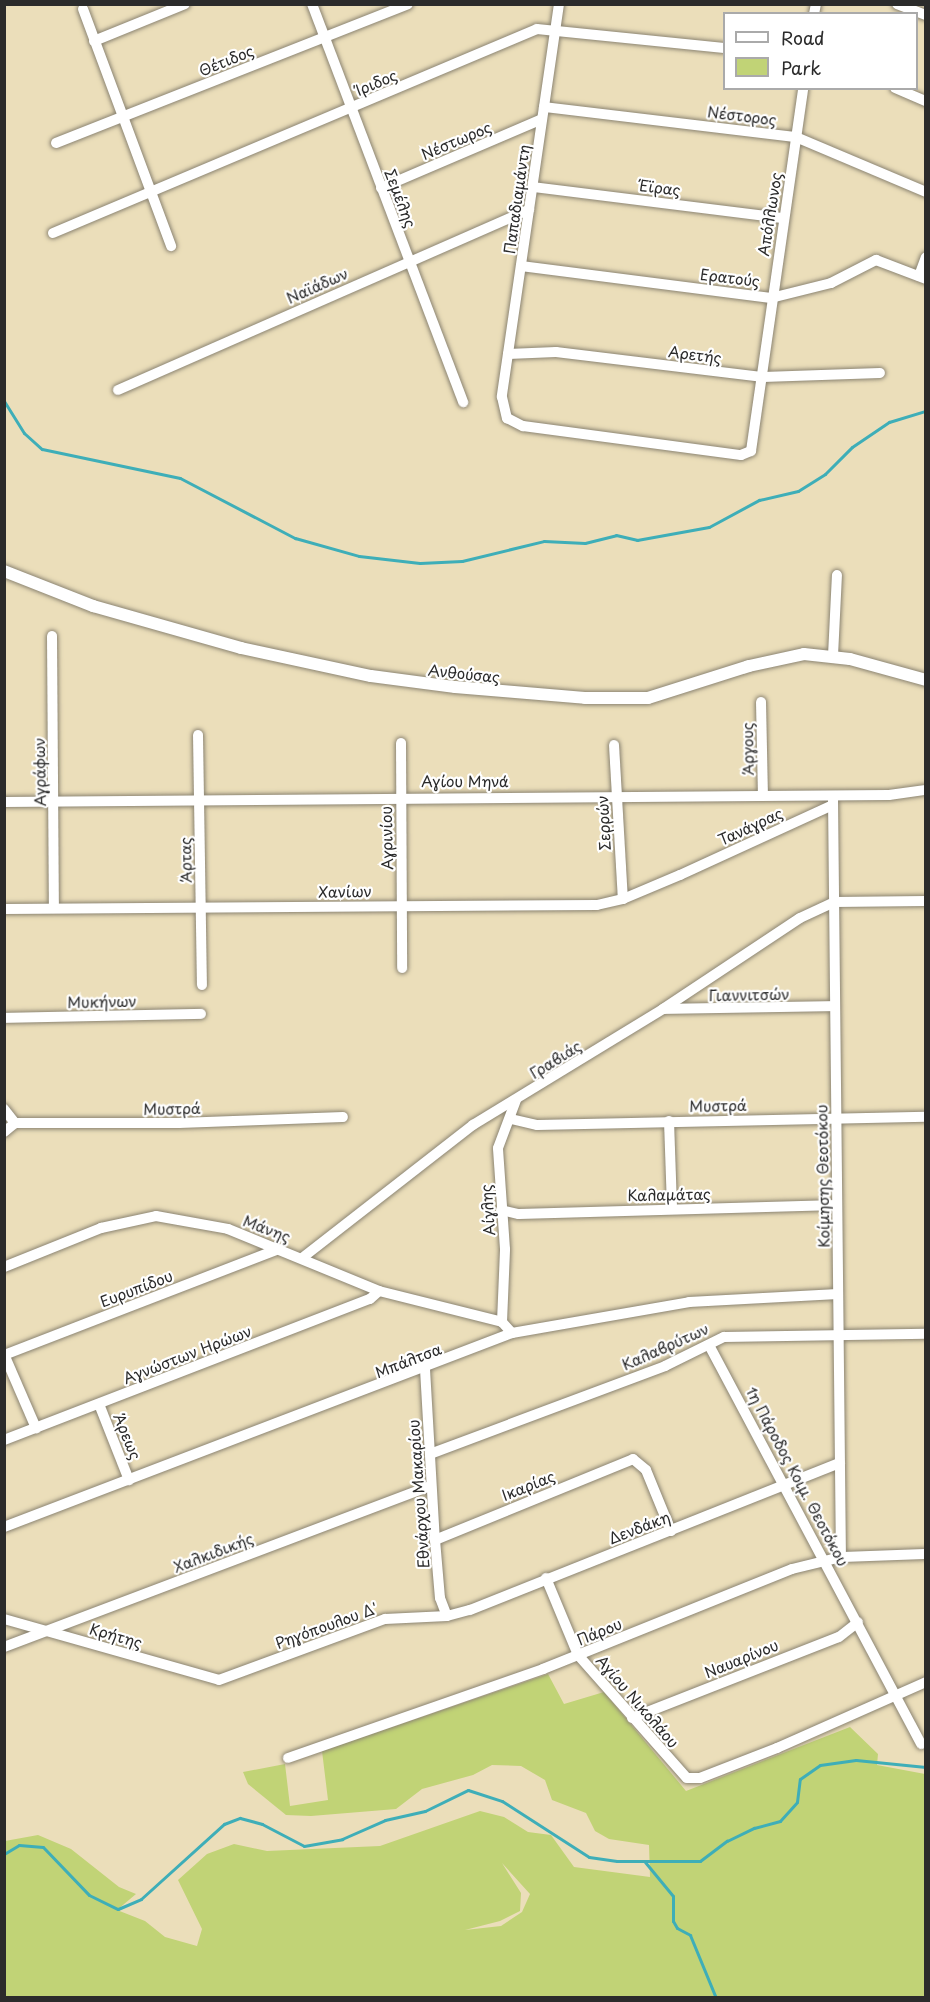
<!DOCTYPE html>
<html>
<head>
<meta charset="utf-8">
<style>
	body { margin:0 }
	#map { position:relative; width:930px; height:2002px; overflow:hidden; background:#ebdeba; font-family:"Playpen Sans",sans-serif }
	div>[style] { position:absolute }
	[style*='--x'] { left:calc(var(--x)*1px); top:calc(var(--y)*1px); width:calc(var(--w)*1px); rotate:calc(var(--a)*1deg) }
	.green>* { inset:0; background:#c1d376 }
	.stream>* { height:3px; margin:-1.5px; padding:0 1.5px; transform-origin:1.5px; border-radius:1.5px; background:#3eaeb8 }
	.roads { filter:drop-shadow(0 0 2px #8b8472) drop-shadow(0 0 2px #8b8472) }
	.minor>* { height:10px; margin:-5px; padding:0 5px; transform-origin:5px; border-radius:5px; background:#fff }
	.tertiary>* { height:12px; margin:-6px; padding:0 6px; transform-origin:6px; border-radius:6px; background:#fff }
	span { translate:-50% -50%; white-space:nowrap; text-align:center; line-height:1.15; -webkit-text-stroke:4.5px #fff; paint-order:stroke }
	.street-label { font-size:15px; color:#2b2b2b }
	.frame { position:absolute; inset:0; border:6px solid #2b2b2b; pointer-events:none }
	.legend { position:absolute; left:723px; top:12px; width:195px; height:78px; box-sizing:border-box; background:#fff; border:2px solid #aaa; margin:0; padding:8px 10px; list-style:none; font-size:18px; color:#2b2b2b }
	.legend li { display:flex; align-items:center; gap:12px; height:30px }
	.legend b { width:30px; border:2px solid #aaa }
</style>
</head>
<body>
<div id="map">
	<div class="green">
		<i style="clip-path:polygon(evenodd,548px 1674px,564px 1704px,604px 1692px,686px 1791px,850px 1727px,878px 1754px,877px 1765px,925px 1774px,925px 1997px,5px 1998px,5px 1841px,38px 1835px,71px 1849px,119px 1887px,136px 1894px,117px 1910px,145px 1921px,165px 1937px,197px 1946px,202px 1929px,178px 1880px,207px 1854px,234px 1844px,267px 1851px,380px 1846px,480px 1811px,504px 1817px,528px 1832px,551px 1835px,574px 1867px,650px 1877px,649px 1845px,609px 1839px,595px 1831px,586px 1813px,552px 1800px,545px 1780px,521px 1766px,492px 1765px,473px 1775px,422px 1789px,396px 1809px,311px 1816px,286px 1815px,248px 1784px,243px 1772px,285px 1764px,290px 1806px,328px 1800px,322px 1751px,548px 1674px,502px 1863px,530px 1894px,522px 1912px,501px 1926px,465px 1930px,500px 1921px,520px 1911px,521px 1893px,502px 1863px)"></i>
	</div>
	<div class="stream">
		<i style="--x:4;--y:401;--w:38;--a:58"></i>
		<i style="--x:24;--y:433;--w:24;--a:42"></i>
		<i style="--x:42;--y:449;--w:141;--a:11.9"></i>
		<i style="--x:180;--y:478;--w:130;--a:27.6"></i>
		<i style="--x:295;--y:538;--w:66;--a:15.7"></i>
		<i style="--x:359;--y:556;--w:61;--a:6.5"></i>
		<i style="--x:420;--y:563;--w:42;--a:-2.7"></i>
		<i style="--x:462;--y:561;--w:84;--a:-13.7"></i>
		<i style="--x:544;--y:541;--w:41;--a:2.8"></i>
		<i style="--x:585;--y:543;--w:32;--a:-14"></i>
		<i style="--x:616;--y:535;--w:22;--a:13"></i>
		<i style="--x:637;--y:540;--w:73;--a:-10.2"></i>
		<i style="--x:709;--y:527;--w:57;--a:-28.4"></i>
		<i style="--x:759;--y:500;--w:40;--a:-13"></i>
		<i style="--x:798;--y:491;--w:32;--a:-32"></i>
		<i style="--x:825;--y:474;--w:38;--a:-45"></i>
		<i style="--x:852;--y:447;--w:45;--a:-34"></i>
		<i style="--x:889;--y:422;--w:39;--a:-17"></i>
		<i style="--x:4;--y:1854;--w:17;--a:-31"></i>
		<i style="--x:19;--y:1845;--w:24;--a:5"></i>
		<i style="--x:43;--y:1847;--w:66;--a:46.2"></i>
		<i style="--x:89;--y:1895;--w:32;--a:26"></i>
		<i style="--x:118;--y:1909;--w:25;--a:-23"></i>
		<i style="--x:141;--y:1899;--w:112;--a:-42.1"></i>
		<i style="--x:224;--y:1824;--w:17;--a:-21"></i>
		<i style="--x:240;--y:1818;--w:23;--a:15"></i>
		<i style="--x:262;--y:1824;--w:47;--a:27.6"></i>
		<i style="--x:304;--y:1846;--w:39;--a:-10"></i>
		<i style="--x:342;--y:1839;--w:47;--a:-23.8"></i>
		<i style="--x:385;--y:1820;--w:41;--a:-12.7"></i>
		<i style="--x:425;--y:1811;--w:48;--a:-26"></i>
		<i style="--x:468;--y:1790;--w:36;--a:18"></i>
		<i style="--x:502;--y:1801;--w:103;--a:32.8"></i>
		<i style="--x:589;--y:1857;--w:28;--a:8"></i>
		<i style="--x:617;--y:1861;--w:83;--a:0"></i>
		<i style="--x:700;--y:1861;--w:34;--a:-37"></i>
		<i style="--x:727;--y:1841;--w:30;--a:-26"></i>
		<i style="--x:754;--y:1828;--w:27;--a:-15"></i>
		<i style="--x:780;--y:1821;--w:25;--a:-48"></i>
		<i style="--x:797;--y:1802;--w:23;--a:-83"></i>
		<i style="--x:800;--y:1779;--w:24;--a:-35"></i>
		<i style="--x:820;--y:1765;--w:36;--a:-8"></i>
		<i style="--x:856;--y:1760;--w:70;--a:5.7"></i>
		<i style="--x:645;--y:1862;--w:44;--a:50.5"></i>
		<i style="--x:673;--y:1896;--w:25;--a:90"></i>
		<i style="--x:673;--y:1921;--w:8;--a:60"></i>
		<i style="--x:677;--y:1928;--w:15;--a:28"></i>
		<i style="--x:690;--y:1935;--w:68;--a:67.6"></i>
	</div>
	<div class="roads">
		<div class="minor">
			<i style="--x:312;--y:4;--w:426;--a:69.2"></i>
			<i style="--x:559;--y:4;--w:397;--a:98.3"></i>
			<i style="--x:502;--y:397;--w:22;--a:77"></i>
			<i style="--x:507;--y:418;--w:18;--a:27"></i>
			<i style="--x:523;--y:426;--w:220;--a:7.6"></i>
			<i style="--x:741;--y:455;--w:11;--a:-22"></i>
			<i style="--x:751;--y:451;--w:367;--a:-81.8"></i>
			<i style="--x:897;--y:4;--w:31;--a:21"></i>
			<i style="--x:83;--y:9;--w:253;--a:69.6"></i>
			<i style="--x:814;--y:14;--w:10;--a:-79"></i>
			<i style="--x:94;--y:41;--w:98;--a:-22.1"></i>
			<i style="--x:895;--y:88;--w:34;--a:23"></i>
			<i style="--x:544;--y:107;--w:254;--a:6.8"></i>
			<i style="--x:796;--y:137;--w:141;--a:22.9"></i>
			<i style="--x:56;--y:143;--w:378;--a:-21.5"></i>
			<i style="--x:533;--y:187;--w:252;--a:7.1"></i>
			<i style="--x:381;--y:188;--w:175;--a:-23.2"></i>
			<i style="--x:53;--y:233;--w:525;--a:-22.85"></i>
			<i style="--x:537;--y:29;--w:188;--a:5.8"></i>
			<i style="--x:521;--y:266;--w:252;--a:7.3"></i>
			<i style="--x:771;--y:298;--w:62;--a:-14"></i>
			<i style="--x:831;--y:283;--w:51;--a:-27.1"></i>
			<i style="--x:876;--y:260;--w:53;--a:20.8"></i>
			<i style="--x:919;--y:276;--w:20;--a:-70"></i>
			<i style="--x:508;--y:354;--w:48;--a:-2.4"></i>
			<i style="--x:556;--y:352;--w:209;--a:6.9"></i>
			<i style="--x:763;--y:377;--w:117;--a:-2"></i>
			<i style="--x:118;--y:390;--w:449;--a:-23.7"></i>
			<i style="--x:52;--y:636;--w:272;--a:89.6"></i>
			<i style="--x:833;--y:656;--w:81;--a:-87.2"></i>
			<i style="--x:761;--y:702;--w:94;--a:88.8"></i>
			<i style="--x:198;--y:735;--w:250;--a:89.1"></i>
			<i style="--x:401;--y:743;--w:225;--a:89.7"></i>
			<i style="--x:614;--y:745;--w:154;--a:86.7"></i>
			<i style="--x:833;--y:798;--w:759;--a:89.4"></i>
			<i style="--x:4;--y:802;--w:885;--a:-0.45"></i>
			<i style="--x:889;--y:795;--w:37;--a:-8"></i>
			<i style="--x:4;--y:909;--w:593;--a:-0.39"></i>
			<i style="--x:597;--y:905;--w:27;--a:-13"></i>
			<i style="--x:623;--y:899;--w:62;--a:-22.8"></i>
			<i style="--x:680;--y:875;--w:168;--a:-24.6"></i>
			<i style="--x:664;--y:1009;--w:171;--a:-1"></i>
			<i style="--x:4;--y:1018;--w:197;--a:-1.2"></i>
			<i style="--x:4;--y:1109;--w:18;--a:52"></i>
			<i style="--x:511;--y:1119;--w:27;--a:13"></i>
			<i style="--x:537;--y:1125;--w:389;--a:-1.2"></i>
			<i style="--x:669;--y:1121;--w:88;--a:88"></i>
			<i style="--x:15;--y:1123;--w:164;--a:0"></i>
			<i style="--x:179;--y:1123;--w:164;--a:-2.1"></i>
			<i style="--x:4;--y:1132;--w:14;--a:-39"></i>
			<i style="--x:501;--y:1210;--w:18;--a:13"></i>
			<i style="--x:519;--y:1214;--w:318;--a:-1.6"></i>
			<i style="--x:302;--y:1258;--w:217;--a:-37.9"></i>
			<i style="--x:473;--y:1125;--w:223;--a:-31.4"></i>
			<i style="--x:663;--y:1009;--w:164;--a:-33.6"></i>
			<i style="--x:800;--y:918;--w:38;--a:-25"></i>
			<i style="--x:834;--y:902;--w:92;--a:-0.6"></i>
			<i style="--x:4;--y:1267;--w:105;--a:-21.9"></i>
			<i style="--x:101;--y:1228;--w:56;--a:-12.3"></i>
			<i style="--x:156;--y:1216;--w:73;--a:10.2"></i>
			<i style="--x:228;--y:1229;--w:163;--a:22.3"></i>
			<i style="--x:379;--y:1291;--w:127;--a:14.1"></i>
			<i style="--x:502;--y:1322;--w:15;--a:48"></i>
			<i style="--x:502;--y:1322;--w:73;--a:-87.6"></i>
			<i style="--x:505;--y:1249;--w:101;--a:-94"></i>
			<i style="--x:498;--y:1148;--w:51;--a:-69.4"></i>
			<i style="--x:709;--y:1345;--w:452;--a:62"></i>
			<i style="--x:4;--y:1354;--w:81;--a:66.6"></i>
			<i style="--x:4;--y:1355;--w:295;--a:-21.1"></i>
			<i style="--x:425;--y:1369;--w:171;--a:86.7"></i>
			<i style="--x:435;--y:1540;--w:58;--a:85.1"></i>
			<i style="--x:440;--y:1598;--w:19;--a:69"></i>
			<i style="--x:99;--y:1404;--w:82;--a:68.5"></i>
			<i style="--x:4;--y:1440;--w:392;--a:-21.1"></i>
			<i style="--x:370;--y:1299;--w:12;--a:-42"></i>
			<i style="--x:430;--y:1454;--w:251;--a:-20.5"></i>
			<i style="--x:665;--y:1366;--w:66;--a:-26.2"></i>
			<i style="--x:724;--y:1337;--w:202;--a:-0.9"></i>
			<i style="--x:4;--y:1527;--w:544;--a:-20.9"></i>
			<i style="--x:512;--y:1333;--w:180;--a:-9.9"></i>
			<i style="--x:689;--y:1302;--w:149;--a:-3.1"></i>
			<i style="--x:435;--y:1540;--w:214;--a:-22.2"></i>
			<i style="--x:633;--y:1459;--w:17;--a:40"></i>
			<i style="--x:646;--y:1470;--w:66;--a:67.7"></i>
			<i style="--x:546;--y:1578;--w:83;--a:67.4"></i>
			<i style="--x:578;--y:1655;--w:164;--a:48.5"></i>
			<i style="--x:687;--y:1778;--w:13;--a:0"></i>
			<i style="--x:700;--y:1778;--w:83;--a:-21.3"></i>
			<i style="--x:777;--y:1748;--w:163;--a:-23.9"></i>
			<i style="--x:4;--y:1619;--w:223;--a:15.8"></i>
			<i style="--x:219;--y:1680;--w:177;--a:-20.2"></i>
			<i style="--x:385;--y:1619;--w:62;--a:-2.8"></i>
			<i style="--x:447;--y:1616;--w:24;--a:-15"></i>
			<i style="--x:470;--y:1610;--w:398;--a:-21.7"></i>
			<i style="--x:4;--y:1647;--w:456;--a:-20.7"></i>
			<i style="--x:632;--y:1718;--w:222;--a:-21.4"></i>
			<i style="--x:839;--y:1637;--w:24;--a:-38"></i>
			<i style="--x:288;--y:1758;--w:270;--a:-19.2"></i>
			<i style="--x:543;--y:1669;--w:268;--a:-21.9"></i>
			<i style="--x:792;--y:1569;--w:50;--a:-13.8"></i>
			<i style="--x:841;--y:1557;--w:85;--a:-2"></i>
		</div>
		<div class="tertiary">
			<i style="--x:4;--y:571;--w:96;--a:21.5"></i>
			<i style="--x:93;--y:606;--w:154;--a:15.8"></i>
			<i style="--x:241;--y:648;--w:133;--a:12.2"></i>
			<i style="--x:371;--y:676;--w:85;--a:7.5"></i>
			<i style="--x:455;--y:687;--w:130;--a:4.8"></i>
			<i style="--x:585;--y:698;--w:63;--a:0"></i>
			<i style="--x:648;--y:698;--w:106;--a:-17.6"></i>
			<i style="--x:749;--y:666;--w:56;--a:-12.3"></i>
			<i style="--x:804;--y:654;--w:46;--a:6.2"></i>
			<i style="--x:850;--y:659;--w:79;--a:15.4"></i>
		</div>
	</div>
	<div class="street-label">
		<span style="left:226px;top:60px;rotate:-22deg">Θέτιδος</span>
		<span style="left:376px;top:82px;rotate:-23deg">Ίριδος</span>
		<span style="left:742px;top:115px;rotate:7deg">Νέστορος</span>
		<span style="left:456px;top:140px;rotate:-23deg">Νέστωρος</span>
		<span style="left:660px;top:187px;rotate:7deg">Έϊρας</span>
		<span style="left:401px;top:198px;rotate:69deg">Σεμέλης</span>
		<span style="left:516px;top:199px;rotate:-82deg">Παπαδιαμάντη</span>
		<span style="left:769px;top:214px;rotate:-81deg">Απόλλωνος</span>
		<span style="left:730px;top:277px;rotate:7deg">Ερατούς</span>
		<span style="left:317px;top:285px;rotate:-24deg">Ναϊάδων</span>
		<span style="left:695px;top:354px;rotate:7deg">Αρετής</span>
		<span style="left:464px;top:673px;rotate:6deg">Ανθούσας</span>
		<span style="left:747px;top:749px;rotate:-91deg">Άργους</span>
		<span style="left:39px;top:772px;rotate:-91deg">Αγράφων</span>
		<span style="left:465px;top:781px">Αγίου Μηνά</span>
		<span style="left:603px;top:823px;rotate:-93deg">Σερρών</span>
		<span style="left:750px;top:826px;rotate:-25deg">Τανάγρας</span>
		<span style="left:386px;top:838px;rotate:-91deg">Αγρινίου</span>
		<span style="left:185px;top:860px;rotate:-91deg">Άρτας</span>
		<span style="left:345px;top:891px;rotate:-1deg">Χανίων</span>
		<span style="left:749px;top:994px;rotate:-1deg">Γιαννιτσών</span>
		<span style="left:102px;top:1001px;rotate:-1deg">Μυκήνων</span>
		<span style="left:555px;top:1059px;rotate:-32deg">Γραβιάς</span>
		<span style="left:718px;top:1105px;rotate:-1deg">Μυστρά</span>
		<span style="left:172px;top:1108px;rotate:-1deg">Μυστρά</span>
		<span style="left:822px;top:1176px;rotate:-91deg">Κοίμησης Θεοτόκου</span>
		<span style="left:669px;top:1194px;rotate:-1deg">Καλαμάτας</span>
		<span style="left:487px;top:1210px;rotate:-94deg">Αίγλης</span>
		<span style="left:267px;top:1228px;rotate:21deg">Μάνης</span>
		<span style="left:136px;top:1288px;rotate:-21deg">Ευρυπίδου</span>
		<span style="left:665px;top:1346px;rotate:-24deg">Καλαβρύτων</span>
		<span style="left:187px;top:1354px;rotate:-21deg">Αγνώστων Ηρώων</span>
		<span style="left:408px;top:1360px;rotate:-21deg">Μπάλτσα</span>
		<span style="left:128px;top:1436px;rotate:68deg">Άρεως</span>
		<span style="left:798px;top:1476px;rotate:62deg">1η Πάροδος Κοιμ. Θεοτόκου</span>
		<span style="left:528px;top:1485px;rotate:-22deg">Ικαρίας</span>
		<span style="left:418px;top:1494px;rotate:-94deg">Εθνάρχου Μακαρίου</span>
		<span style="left:639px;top:1527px;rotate:-21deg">Δενδάκη</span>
		<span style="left:213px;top:1552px;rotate:-21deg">Χαλκιδικής</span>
		<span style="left:326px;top:1625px;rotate:-20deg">Ρηγόπουλου Δ'</span>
		<span style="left:599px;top:1631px;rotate:-22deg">Πάρου</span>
		<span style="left:116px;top:1635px;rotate:16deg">Κρήτης</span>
		<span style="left:741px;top:1658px;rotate:-22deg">Ναυαρίνου</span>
		<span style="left:638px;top:1701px;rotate:49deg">Αγίου Νικολάου</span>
	</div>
	<div class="frame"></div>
	<ul class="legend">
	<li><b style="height:8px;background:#fff"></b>Road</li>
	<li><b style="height:16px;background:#c1d376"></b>Park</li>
	</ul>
</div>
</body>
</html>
